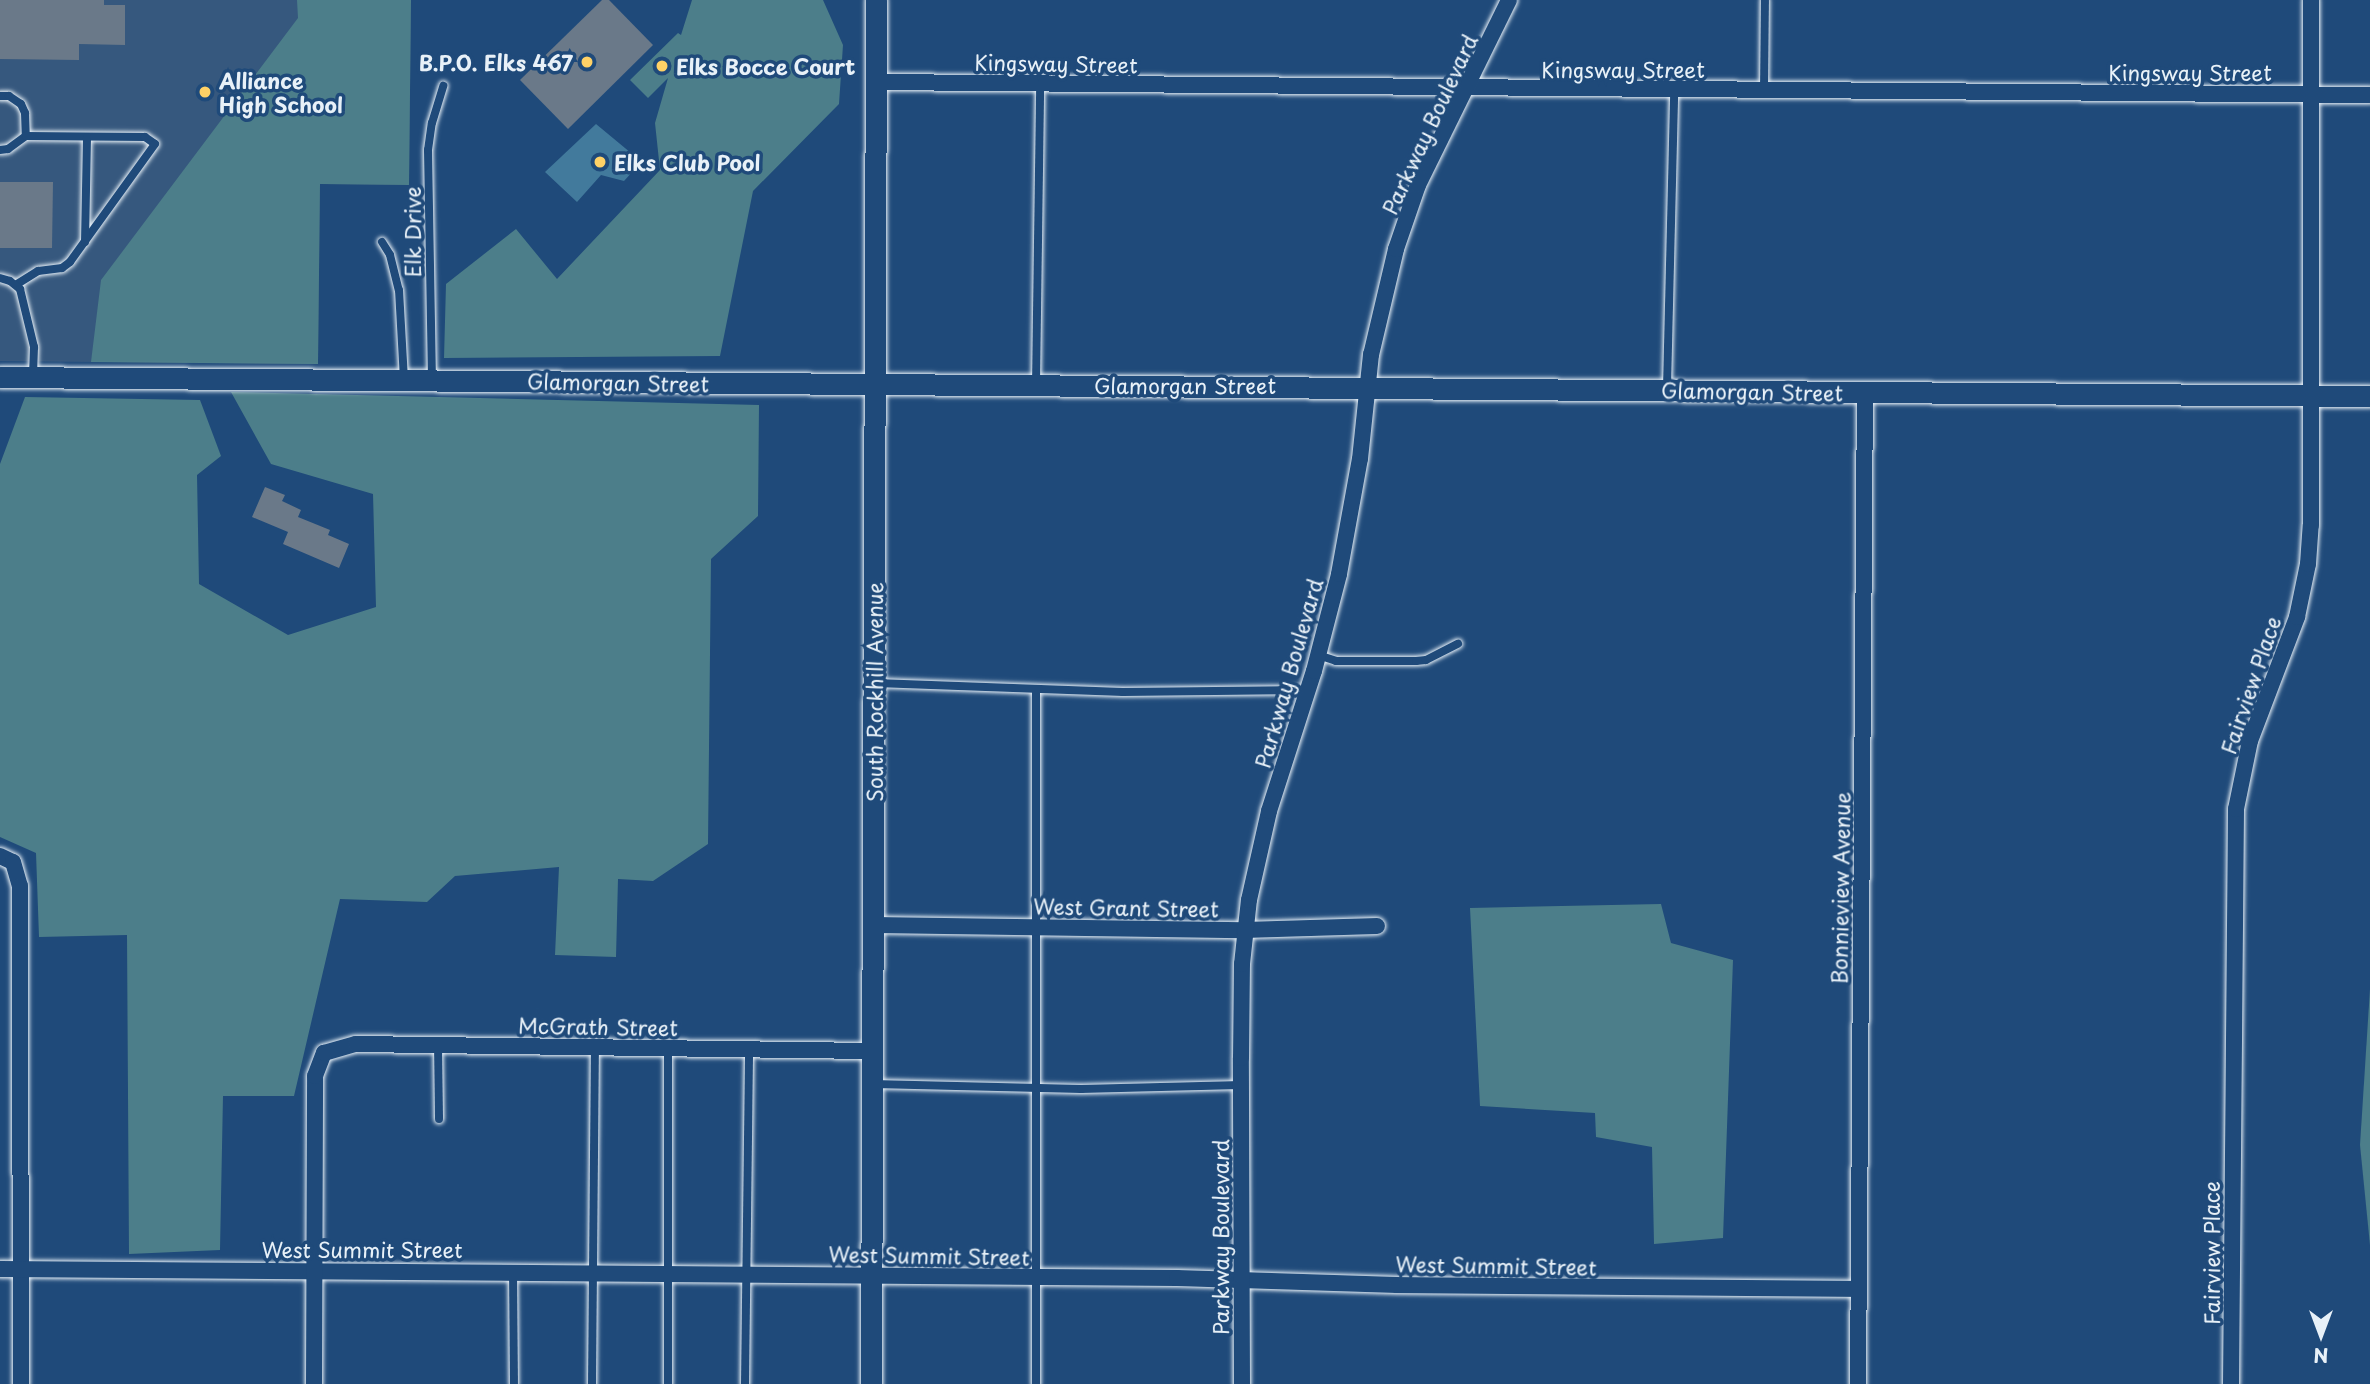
<!DOCTYPE html>
<html>
<head>
<meta charset="utf-8">
<style>
	body { margin:0 }
	#map { position:relative; width:2370px; height:1384px; overflow:hidden; background:#1f4a7a; font-family:"Playpen Sans",sans-serif }
	div>[style] { position:absolute }
	[style*='--x'] { left:calc(var(--x)*1px); top:calc(var(--y)*1px); width:calc(var(--w)*1px); rotate:calc(var(--a)*1deg) }
	.built>* { inset:0; background:#36587e }
	.green>* { inset:0; background:#4c7e8a }
	.water>* { inset:0; background:#427a9c }
	.building>* { inset:0; background:#6a7989 }
	.roads { filter:drop-shadow(0 0 2px #e8f1f8) drop-shadow(0 0 2px #e8f1f8) }
	.lane>* { height:8px; margin:-4px; padding:0 4px; transform-origin:4px; border-radius:4px; background:#1f4a7a }
	.street>* { height:16px; margin:-8px; padding:0 8px; transform-origin:8px; border-radius:8px; background:#1f4a7a }
	.secondary>* { height:21px; margin:-10.5px; padding:0 10.5px; transform-origin:10.5px; border-radius:10.5px; background:#1f4a7a }
	.dots>* { width:19px; height:19px; translate:-50% -50%; box-sizing:border-box; border:4px solid #1f4a7a; border-radius:50% }
	span { translate:-50% -50%; white-space:nowrap; text-align:center; line-height:1.15; -webkit-text-stroke:7px #1f4a7a; paint-order:stroke }
	.poi-label { font-size:21px; color:#e8f1f8; font-weight:700 }
	.right { translate:-100% -50%; text-align:right }
	.left { translate:0 -50%; text-align:left }
	.street-label { font-size:21px; color:#e8f1f8 }
	.north { position:absolute; left:2286px; top:1300px; width:70px; height:70px; -webkit-text-stroke:5px #1f4a7a; paint-order:stroke; rotate:180deg; font-size:19px; font-weight:700; line-height:28px; text-align:center; color:#e8f1f8 }
	.north::after { content:''; display:block; margin:auto; width:24px; height:32px; background:#e8f1f8; clip-path:polygon(50% 0,100% 100%,50% 72%,0 100%) }
</style>
</head>
<body>
<div id="map">
	<div class="built">
		<i style="clip-path:polygon(0 0,411px 0,409px 185px,320px 184px,318px 364px,0 361px)"></i>
	</div>
	<div class="green">
		<i style="clip-path:polygon(297px 0,411px 0,409px 185px,320px 184px,318px 364px,91px 362px,101px 280px,298px 18px)"></i>
		<i style="clip-path:polygon(692px 0,823px 0,843px 45px,839px 104px,753px 191px,720px 356px,444px 358px,446px 284px,516px 229px,557px 279px,660px 170px,655px 123px,668px 78px,648px 98px,630px 80px,678px 33px,681px 35px)"></i>
		<i style="clip-path:polygon(231px 392px,759px 405px,758px 516px,711px 559px,708px 844px,653px 881px,618px 879px,616px 957px,555px 955px,559px 867px,455px 876px,427px 902px,340px 899px,294px 1096px,223px 1096px,220px 1250px,129px 1254px,127px 935px,39px 937px,36px 853px,0 837px,0 464px,25px 397px,200px 400px,221px 456px,197px 475px,199px 584px,288px 635px,376px 607px,373px 494px,271px 464px)"></i>
		<i style="clip-path:polygon(1661px 904px,1671px 943px,1733px 960px,1723px 1238px,1654px 1244px,1652px 1147px,1596px 1137px,1595px 1113px,1480px 1106px,1470px 908px)"></i>
		<i style="clip-path:polygon(2370px 989px,2370px 1245px,2360px 1145px)"></i>
	</div>
	<div class="water">
		<i style="clip-path:polygon(596px 124px,631px 153px,645px 158px,624px 181px,601px 175px,577px 202px,545px 172px)"></i>
	</div>
	<div class="building">
		<i style="clip-path:polygon(0 0,104px 0,104px 5px,125px 5px,125px 45px,79px 44px,79px 60px,0 59px)"></i>
		<i style="clip-path:polygon(602px 0,609px 0,653px 45px,568px 129px,520px 80px)"></i>
		<i style="clip-path:polygon(0 182px,53px 182px,52px 248px,0 248px)"></i>
		<i style="clip-path:polygon(265px 487px,285px 495px,282px 501px,301px 510px,298px 517px,330px 530px,328px 535px,349px 544px,339px 568px,283px 544px,288px 532px,252px 517px)"></i>
	</div>
	<div class="roads">
		<div class="lane">
			<i style="--x:1764;--y:91;--w:91;--a:-89.4"></i>
			<i style="--x:0;--y:96;--w:9;--a:0"></i>
			<i style="--x:9;--y:96;--w:14;--a:34"></i>
			<i style="--x:21;--y:104;--w:10;--a:66"></i>
			<i style="--x:25;--y:113;--w:23;--a:88"></i>
			<i style="--x:0;--y:150;--w:8;--a:-7"></i>
			<i style="--x:8;--y:149;--w:22;--a:-36"></i>
			<i style="--x:26;--y:136;--w:119;--a:0.5"></i>
			<i style="--x:145;--y:137;--w:12;--a:35"></i>
			<i style="--x:155;--y:144;--w:145;--a:125.8"></i>
			<i style="--x:70;--y:262;--w:10;--a:143"></i>
			<i style="--x:62;--y:268;--w:24;--a:173"></i>
			<i style="--x:38;--y:271;--w:25;--a:148"></i>
			<i style="--x:85;--y:242;--w:105;--a:-88.9"></i>
			<i style="--x:382;--y:242;--w:15;--a:58"></i>
			<i style="--x:390;--y:255;--w:36;--a:76"></i>
			<i style="--x:399;--y:290;--w:90;--a:86.8"></i>
			<i style="--x:0;--y:278;--w:10;--a:17"></i>
			<i style="--x:10;--y:281;--w:13;--a:39"></i>
			<i style="--x:20;--y:289;--w:60;--a:76.4"></i>
			<i style="--x:34;--y:347;--w:29;--a:92"></i>
			<i style="--x:432;--y:380;--w:230;--a:-91"></i>
			<i style="--x:428;--y:150;--w:27;--a:-82"></i>
			<i style="--x:432;--y:123;--w:39;--a:-73"></i>
			<i style="--x:1036;--y:385;--w:301;--a:-89.2"></i>
			<i style="--x:1667;--y:387;--w:297;--a:-88.6"></i>
			<i style="--x:1318;--y:655;--w:19;--a:18"></i>
			<i style="--x:1336;--y:661;--w:80;--a:0"></i>
			<i style="--x:1416;--y:661;--w:10;--a:-6"></i>
			<i style="--x:1426;--y:660;--w:36;--a:-27"></i>
			<i style="--x:876;--y:683;--w:247;--a:2.1"></i>
			<i style="--x:1123;--y:692;--w:184;--a:-0.6"></i>
			<i style="--x:1036;--y:689;--w:695;--a:90"></i>
			<i style="--x:438;--y:1045;--w:74;--a:89.2"></i>
			<i style="--x:668;--y:1048;--w:336;--a:90"></i>
			<i style="--x:873;--y:1084;--w:208;--a:1.4"></i>
			<i style="--x:1081;--y:1089;--w:160;--a:-1.4"></i>
			<i style="--x:513;--y:1271;--w:113;--a:89.5"></i>
			<i style="--x:592;--y:1384;--w:337;--a:-89.5"></i>
			<i style="--x:745;--y:1384;--w:335;--a:-89.3"></i>
		</div>
		<div class="street">
			<i style="--x:876;--y:82;--w:1494;--a:0.5"></i>
			<i style="--x:0;--y:856;--w:14;--a:25"></i>
			<i style="--x:13;--y:862;--w:25;--a:74"></i>
			<i style="--x:20;--y:886;--w:498;--a:89.9"></i>
			<i style="--x:874;--y:925;--w:370;--a:0.8"></i>
			<i style="--x:1244;--y:930;--w:133;--a:-1.7"></i>
			<i style="--x:0;--y:1269;--w:1177;--a:0.44"></i>
			<i style="--x:1177;--y:1278;--w:220;--a:1.8"></i>
			<i style="--x:1397;--y:1285;--w:460;--a:0.5"></i>
			<i style="--x:314;--y:1384;--w:308;--a:-89.8"></i>
			<i style="--x:315;--y:1076;--w:25;--a:-69"></i>
			<i style="--x:324;--y:1053;--w:33;--a:-16"></i>
			<i style="--x:356;--y:1044;--w:517;--a:0.78"></i>
			<i style="--x:1242;--y:1384;--w:326;--a:-90.2"></i>
			<i style="--x:1241;--y:1058;--w:94;--a:-89.4"></i>
			<i style="--x:1242;--y:964;--w:64;--a:-83.8"></i>
			<i style="--x:1249;--y:900;--w:91;--a:-77.3"></i>
			<i style="--x:1269;--y:811;--w:147;--a:-72.2"></i>
			<i style="--x:1314;--y:671;--w:100;--a:-75.5"></i>
			<i style="--x:1339;--y:574;--w:117;--a:-79.7"></i>
			<i style="--x:1360;--y:459;--w:105;--a:-84"></i>
			<i style="--x:1371;--y:355;--w:109;--a:-76.7"></i>
			<i style="--x:1396;--y:249;--w:68;--a:-71"></i>
			<i style="--x:1418;--y:185;--w:206;--a:-63.8"></i>
			<i style="--x:1858;--y:1384;--w:991;--a:-89.6"></i>
			<i style="--x:2231;--y:1384;--w:575;--a:-89.5"></i>
			<i style="--x:2236;--y:809;--w:69;--a:-78.4"></i>
			<i style="--x:2250;--y:741;--w:133;--a:-69.2"></i>
			<i style="--x:2297;--y:617;--w:54;--a:-78.3"></i>
			<i style="--x:2308;--y:564;--w:39;--a:-86"></i>
			<i style="--x:2311;--y:525;--w:525;--a:-90"></i>
		</div>
		<div class="secondary">
			<i style="--x:0;--y:377;--w:2370;--a:0.46"></i>
			<i style="--x:871;--y:1384;--w:1384;--a:-89.79"></i>
		</div>
	</div>
	<div class="dots">
		<i style="left:587px;top:62px;background:#ffd166"></i>
		<i style="left:662px;top:66px;background:#ffd166"></i>
		<i style="left:205px;top:92px;background:#ffd166"></i>
		<i style="left:600px;top:162px;background:#ffd166"></i>
	</div>
	<div class="poi-label">
		<span class="right" style="left:573px;top:62px">B.P.O. Elks 467</span>
		<span class="left" style="left:676px;top:66px">Elks Bocce Court</span>
		<span class="left" style="left:219px;top:92px">Alliance<br>High School</span>
		<span class="left" style="left:614px;top:162px">Elks Club Pool</span>
	</div>
	<div class="street-label">
		<span style="left:1056px;top:63px;rotate:1deg">Kingsway Street</span>
		<span style="left:1623px;top:69px">Kingsway Street</span>
		<span style="left:2190px;top:72px">Kingsway Street</span>
		<span style="left:1429px;top:124px;rotate:-65deg">Parkway Boulevard</span>
		<span style="left:412px;top:232px;rotate:-90deg">Elk Drive</span>
		<span style="left:618px;top:382px;rotate:1deg">Glamorgan Street</span>
		<span style="left:1185px;top:385px">Glamorgan Street</span>
		<span style="left:1752px;top:391px;rotate:1deg">Glamorgan Street</span>
		<span style="left:1288px;top:673px;rotate:-74deg">Parkway Boulevard</span>
		<span style="left:2250px;top:685px;rotate:-71deg">Fairview Place</span>
		<span style="left:874px;top:692px;rotate:-90deg">South Rockhill Avenue</span>
		<span style="left:1840px;top:888px;rotate:-89deg">Bonnieview Avenue</span>
		<span style="left:1126px;top:907px;rotate:1deg">West Grant Street</span>
		<span style="left:598px;top:1026px;rotate:1deg">McGrath Street</span>
		<span style="left:1220px;top:1237px;rotate:-90deg">Parkway Boulevard</span>
		<span style="left:362px;top:1249px">West Summit Street</span>
		<span style="left:2211px;top:1253px;rotate:-90deg">Fairview Place</span>
		<span style="left:929px;top:1255px;rotate:1deg">West Summit Street</span>
		<span style="left:1496px;top:1265px;rotate:1deg">West Summit Street</span>
	</div>
	<div class="north">N</div>
</div>
</body>
</html>
